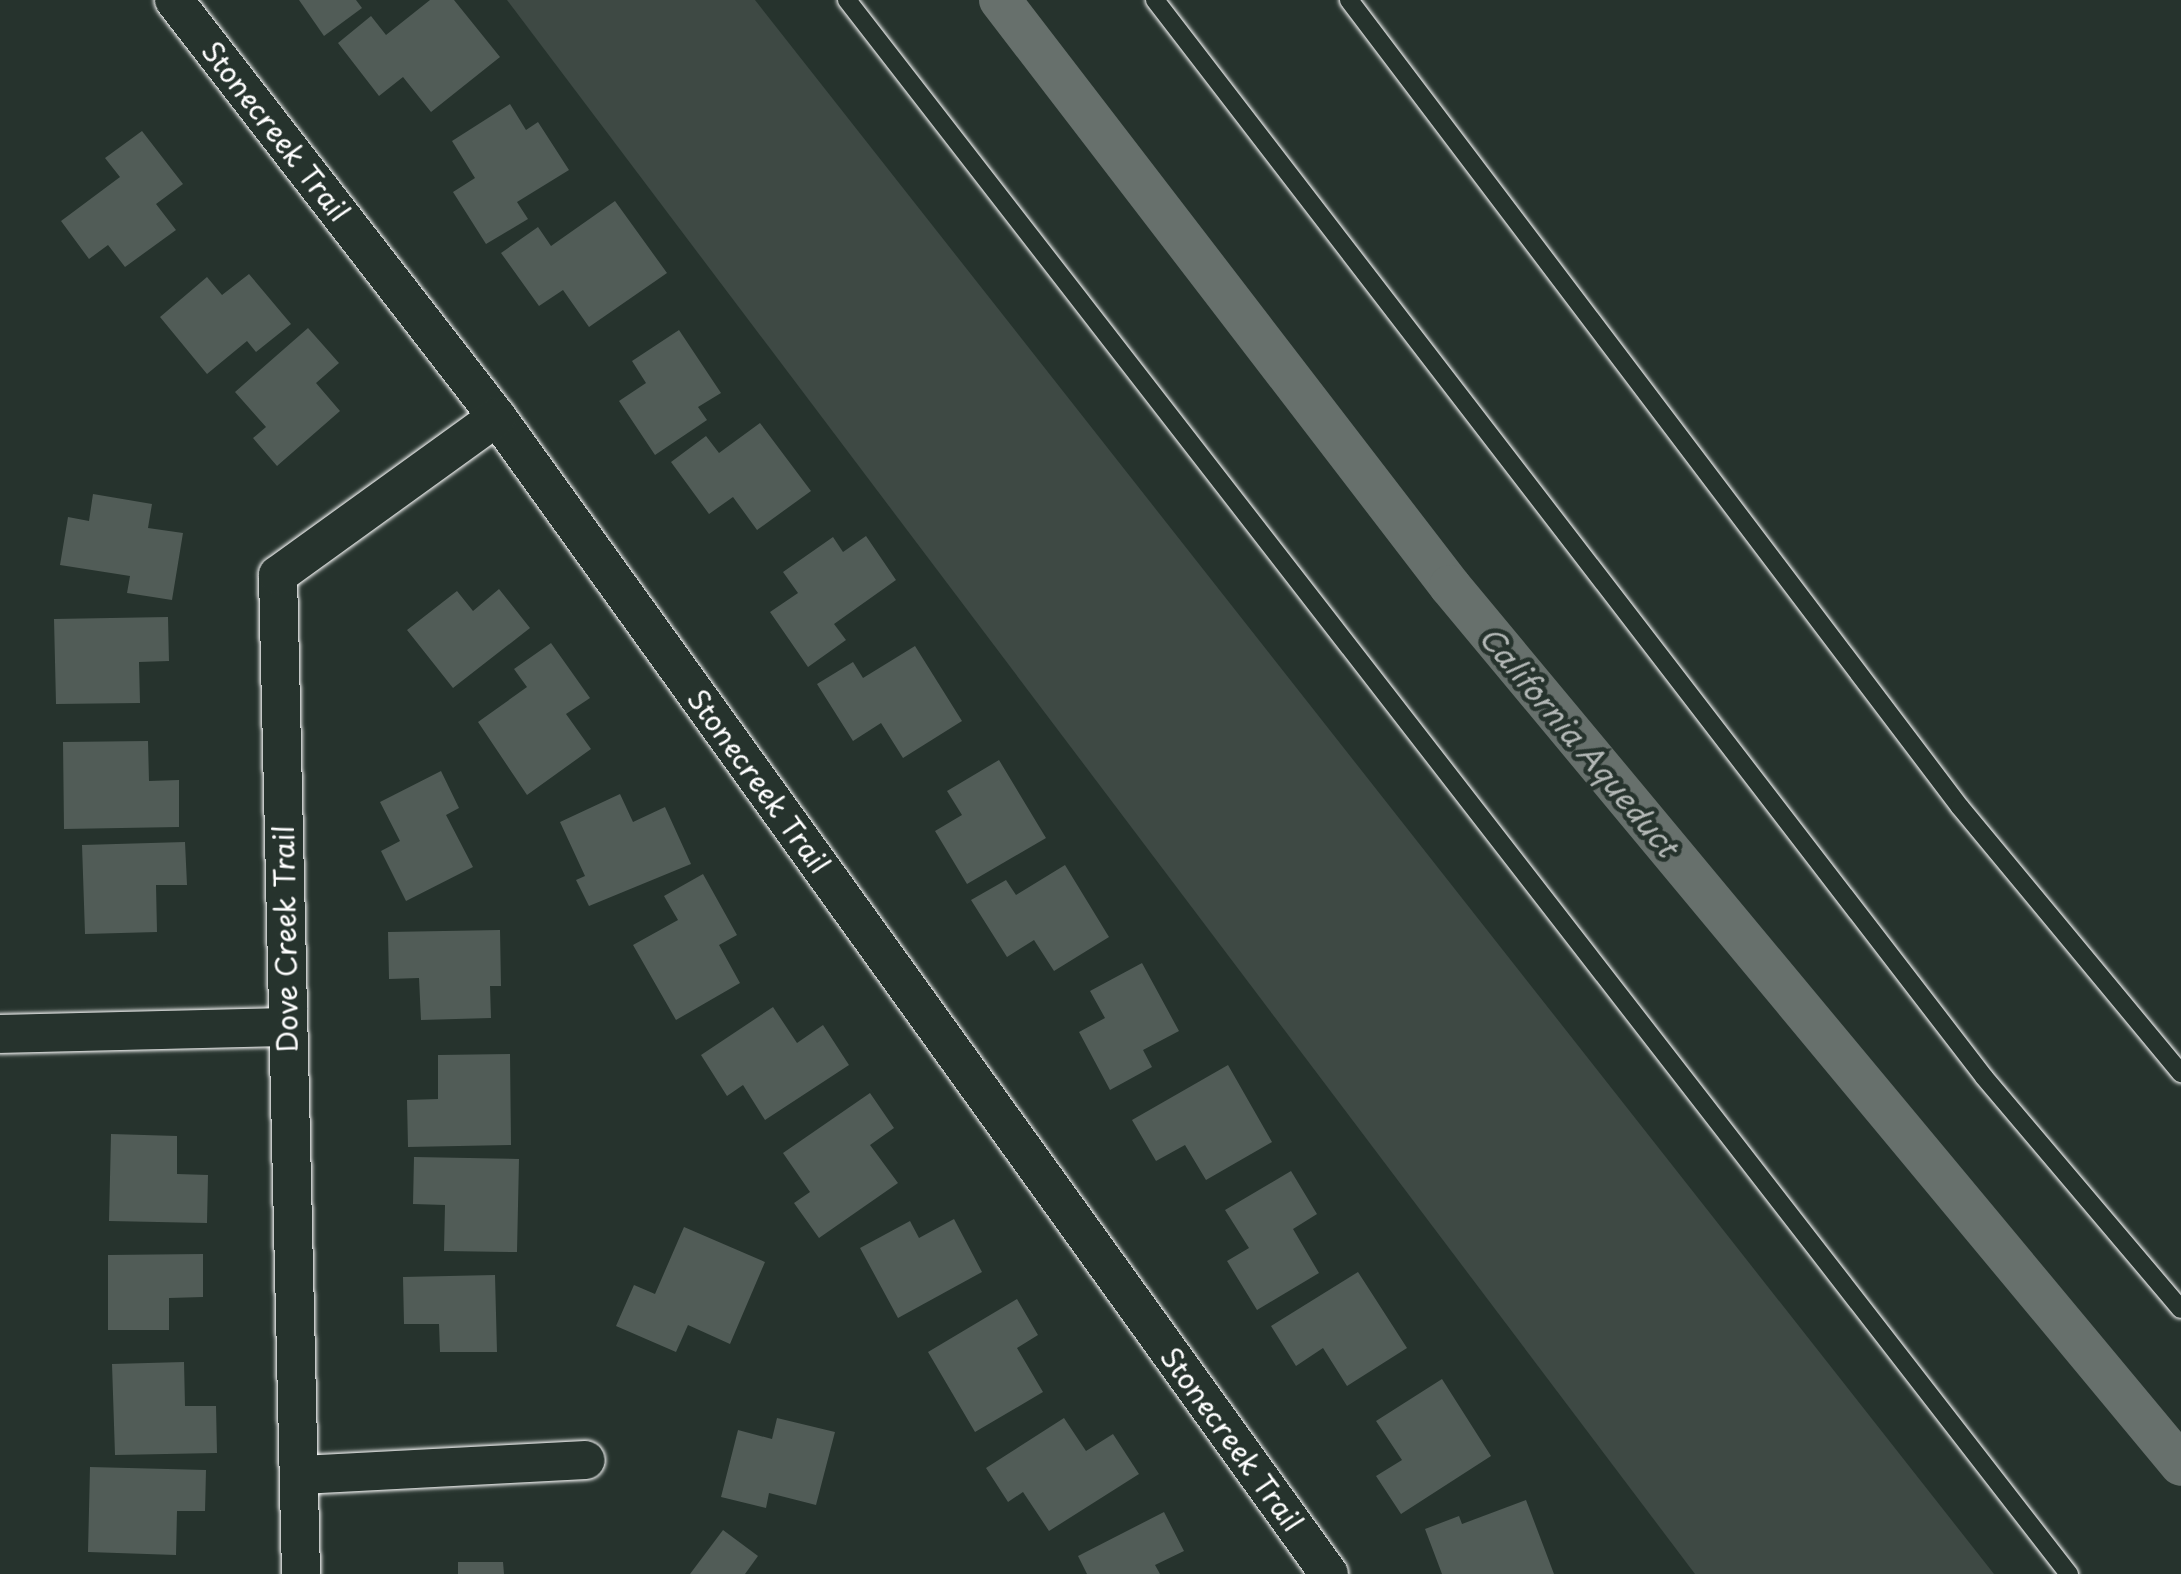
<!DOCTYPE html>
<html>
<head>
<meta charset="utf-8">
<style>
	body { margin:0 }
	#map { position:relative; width:2181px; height:1574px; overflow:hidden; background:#26332d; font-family:"Playpen Sans",sans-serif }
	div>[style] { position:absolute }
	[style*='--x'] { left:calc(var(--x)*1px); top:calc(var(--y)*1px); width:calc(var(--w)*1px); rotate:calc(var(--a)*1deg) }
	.green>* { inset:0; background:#3e4944 }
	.canal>* { height:42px; margin:-21px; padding:0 21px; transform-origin:21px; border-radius:21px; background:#67706c }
	.building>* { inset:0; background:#515c57 }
	.roads { filter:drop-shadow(0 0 2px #fff) drop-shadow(0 0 2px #fff) }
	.service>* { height:18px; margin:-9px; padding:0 9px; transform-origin:9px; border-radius:9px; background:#26332d }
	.minor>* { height:38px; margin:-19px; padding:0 19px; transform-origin:19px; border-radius:19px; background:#26332d }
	span { translate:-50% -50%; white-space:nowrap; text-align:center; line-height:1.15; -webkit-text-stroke:9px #26332d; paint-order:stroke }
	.street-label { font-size:28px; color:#fff }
	.water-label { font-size:30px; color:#b3b8b6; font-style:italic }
</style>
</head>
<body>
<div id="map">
	<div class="green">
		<i style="clip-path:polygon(507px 0,755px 0,1994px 1574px,1695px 1574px)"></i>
	</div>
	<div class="canal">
		<i style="--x:1000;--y:0;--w:739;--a:52.48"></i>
		<i style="--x:1450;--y:586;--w:1143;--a:50.25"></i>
	</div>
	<div class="building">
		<i style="clip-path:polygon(299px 0,356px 0,362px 8px,324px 36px)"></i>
		<i style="clip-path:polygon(430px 0,454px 0,500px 57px,431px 112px,403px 77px,379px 96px,338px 43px,371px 16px,386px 35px)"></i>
		<i style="clip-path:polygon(510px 104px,526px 130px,538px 122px,569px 170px,517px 202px,528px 219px,486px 244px,453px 192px,475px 178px,452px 141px)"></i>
		<i style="clip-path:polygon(142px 131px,183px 184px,156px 204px,176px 230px,125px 267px,108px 245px,89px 259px,61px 221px,120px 177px,105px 158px)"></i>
		<i style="clip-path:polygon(615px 201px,667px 273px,589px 327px,563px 290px,539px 306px,501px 253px,538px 227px,551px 246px)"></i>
		<i style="clip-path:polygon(249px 274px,291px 324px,256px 352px,247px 341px,207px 374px,160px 317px,207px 277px,222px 295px)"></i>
		<i style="clip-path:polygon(308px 328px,339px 363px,316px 383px,340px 411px,277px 466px,253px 438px,266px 427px,235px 392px)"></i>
		<i style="clip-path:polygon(679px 330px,721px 393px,698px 407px,707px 420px,655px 455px,619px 401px,646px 383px,632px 361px)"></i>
		<i style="clip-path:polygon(760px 423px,811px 491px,757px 530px,733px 497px,709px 514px,671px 462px,706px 436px,719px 453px)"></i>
		<i style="clip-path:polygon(93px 494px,152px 504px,148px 528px,183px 533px,172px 600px,127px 593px,130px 576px,60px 565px,68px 517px,89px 521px)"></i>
		<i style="clip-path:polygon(866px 536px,896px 580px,834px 624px,846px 640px,808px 667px,770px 612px,798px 593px,783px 572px,833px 537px,843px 552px)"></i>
		<i style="clip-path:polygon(499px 589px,530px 628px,453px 688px,407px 630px,457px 591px,473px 611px)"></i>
		<i style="clip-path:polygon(168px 617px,169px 661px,139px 662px,140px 703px,56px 704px,54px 619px)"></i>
		<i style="clip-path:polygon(551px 643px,590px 698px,566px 714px,591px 749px,527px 795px,478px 722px,527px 687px,514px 669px)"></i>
		<i style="clip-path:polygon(915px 646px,962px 721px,903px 758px,881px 723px,853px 741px,817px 684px,853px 662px,863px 678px)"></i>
		<i style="clip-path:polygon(148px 741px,149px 781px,179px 780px,179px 827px,64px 829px,63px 742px)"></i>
		<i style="clip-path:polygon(999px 760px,1046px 838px,967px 884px,935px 831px,962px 815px,947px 791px)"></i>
		<i style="clip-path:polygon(441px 771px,459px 808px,446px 815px,473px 867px,406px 901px,381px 851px,400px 841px,380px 802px)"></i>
		<i style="clip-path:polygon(620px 794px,633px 822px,665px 807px,691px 864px,589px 906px,576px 880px,585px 876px,560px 822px)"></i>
		<i style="clip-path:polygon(185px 842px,187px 885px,156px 885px,157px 932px,85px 934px,82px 845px)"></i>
		<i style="clip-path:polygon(1065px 865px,1109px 937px,1054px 971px,1034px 940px,1007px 957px,971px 900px,1006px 880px,1016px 895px)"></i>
		<i style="clip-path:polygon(703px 874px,737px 935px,719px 945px,740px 983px,676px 1020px,633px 945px,678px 920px,664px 896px)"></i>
		<i style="clip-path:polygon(500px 930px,501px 986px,490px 986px,491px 1018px,421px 1020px,419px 978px,389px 979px,388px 932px)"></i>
		<i style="clip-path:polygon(1142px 963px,1179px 1031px,1143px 1050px,1152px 1067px,1110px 1090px,1079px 1032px,1105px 1018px,1090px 991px)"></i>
		<i style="clip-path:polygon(773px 1007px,797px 1043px,823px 1025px,849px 1065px,765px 1120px,743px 1085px,727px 1096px,701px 1055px)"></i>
		<i style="clip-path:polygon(510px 1054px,511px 1145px,408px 1147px,407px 1100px,438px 1099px,438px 1055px)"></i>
		<i style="clip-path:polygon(1228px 1065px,1272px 1142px,1206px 1180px,1185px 1145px,1156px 1161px,1132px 1120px)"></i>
		<i style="clip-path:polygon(870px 1093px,894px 1128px,870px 1145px,898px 1183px,819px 1238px,794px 1203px,810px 1192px,783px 1153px)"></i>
		<i style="clip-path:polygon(111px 1134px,177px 1136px,177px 1174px,208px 1175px,207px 1223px,109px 1221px)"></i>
		<i style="clip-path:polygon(414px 1157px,519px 1159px,517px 1252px,444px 1251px,445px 1205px,413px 1204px)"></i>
		<i style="clip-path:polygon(1291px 1171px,1317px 1214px,1293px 1229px,1319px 1273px,1257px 1310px,1227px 1261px,1249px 1248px,1225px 1210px)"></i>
		<i style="clip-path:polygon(954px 1219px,982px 1272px,898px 1318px,860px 1248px,910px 1221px,919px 1238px)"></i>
		<i style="clip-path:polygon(684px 1227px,765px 1262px,730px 1344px,688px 1325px,676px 1352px,616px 1326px,634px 1285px,655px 1294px)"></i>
		<i style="clip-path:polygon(203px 1254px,203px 1297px,169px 1298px,169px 1330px,108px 1330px,108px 1255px)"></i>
		<i style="clip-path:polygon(1358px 1272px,1407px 1348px,1347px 1386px,1323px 1348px,1296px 1366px,1271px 1326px)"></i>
		<i style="clip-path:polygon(495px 1275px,497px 1352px,440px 1352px,439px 1324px,404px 1324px,403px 1277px)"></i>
		<i style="clip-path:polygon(1017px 1299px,1038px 1335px,1017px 1348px,1043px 1392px,975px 1432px,928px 1352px)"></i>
		<i style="clip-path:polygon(184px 1362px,185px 1406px,216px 1406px,217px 1453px,115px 1455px,112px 1364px)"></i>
		<i style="clip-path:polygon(1442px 1379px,1491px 1456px,1401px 1514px,1376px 1476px,1402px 1460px,1376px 1421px)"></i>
		<i style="clip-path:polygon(777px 1418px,835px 1432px,816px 1505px,769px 1493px,766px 1508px,721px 1497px,738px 1430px,772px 1439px)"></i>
		<i style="clip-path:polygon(1064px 1418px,1086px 1451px,1113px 1434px,1139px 1474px,1049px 1531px,1023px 1492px,1008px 1502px,986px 1468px)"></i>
		<i style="clip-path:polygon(90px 1467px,206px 1470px,205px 1511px,177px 1511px,176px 1555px,88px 1552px)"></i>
		<i style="clip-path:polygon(1526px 1500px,1554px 1574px,1442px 1574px,1425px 1529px,1459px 1516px,1462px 1524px)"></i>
		<i style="clip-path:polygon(1164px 1512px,1184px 1551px,1155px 1565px,1160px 1574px,1087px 1574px,1078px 1556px)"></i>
		<i style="clip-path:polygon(723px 1530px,758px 1556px,745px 1574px,690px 1574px)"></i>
		<i style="clip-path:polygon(458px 1562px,503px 1562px,504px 1574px,458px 1574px)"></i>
	</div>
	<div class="roads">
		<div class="service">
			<i style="--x:847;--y:0;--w:1993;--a:52.18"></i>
			<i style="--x:1155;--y:0;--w:1359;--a:52.41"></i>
			<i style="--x:1984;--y:1077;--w:304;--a:49.7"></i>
			<i style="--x:1349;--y:0;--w:1012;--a:52.87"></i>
			<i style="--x:1960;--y:807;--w:346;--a:50.3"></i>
		</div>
		<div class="minor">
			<i style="--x:174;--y:0;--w:527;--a:52.24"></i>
			<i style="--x:497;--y:417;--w:1425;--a:54.28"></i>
			<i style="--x:0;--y:1034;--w:286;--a:-1.4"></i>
			<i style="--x:301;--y:1475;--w:285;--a:-3"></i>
			<i style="--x:301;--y:1574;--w:999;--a:-91.32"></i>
			<i style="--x:278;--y:575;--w:270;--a:-35.8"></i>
		</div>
	</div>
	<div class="street-label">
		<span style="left:276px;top:131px;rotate:52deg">Stonecreek Trail</span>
		<span style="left:759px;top:781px;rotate:54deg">Stonecreek Trail</span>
		<span style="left:285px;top:939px;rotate:-91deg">Dove Creek Trail</span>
		<span style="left:1232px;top:1439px;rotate:54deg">Stonecreek Trail</span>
	</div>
	<div class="water-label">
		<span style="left:1579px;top:741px;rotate:50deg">California Aqueduct</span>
	</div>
</div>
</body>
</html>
